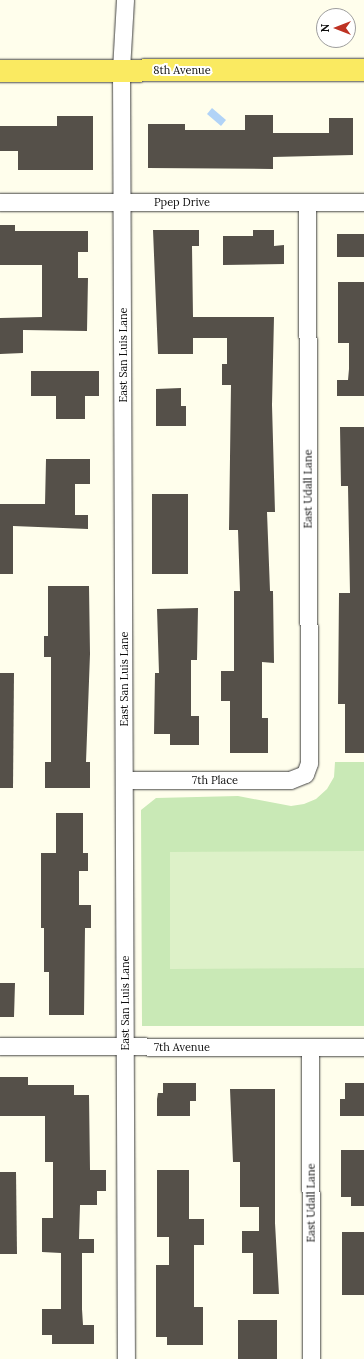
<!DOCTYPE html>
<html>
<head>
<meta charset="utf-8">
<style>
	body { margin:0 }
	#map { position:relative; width:364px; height:1359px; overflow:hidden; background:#fffeec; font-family:Lora,serif }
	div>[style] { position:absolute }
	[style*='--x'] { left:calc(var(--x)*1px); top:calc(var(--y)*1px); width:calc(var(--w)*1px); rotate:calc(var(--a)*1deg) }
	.green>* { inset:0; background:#c9e9b6 }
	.pitch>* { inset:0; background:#ddf1c8 }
	.water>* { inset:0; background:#b1d3f7 }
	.building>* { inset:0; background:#555049 }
	.roads { filter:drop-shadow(0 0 1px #404040) drop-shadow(0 0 1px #404040) }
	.minor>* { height:17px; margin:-8.5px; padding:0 8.5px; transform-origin:8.5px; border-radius:8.5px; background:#fff }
	.major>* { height:22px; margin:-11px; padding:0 11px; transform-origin:11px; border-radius:11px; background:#faea61 }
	span { translate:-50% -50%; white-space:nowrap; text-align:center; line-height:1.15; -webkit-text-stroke:4px #fff; paint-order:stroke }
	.street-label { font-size:11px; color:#0d0d0d }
	.north { position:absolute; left:316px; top:8px; width:40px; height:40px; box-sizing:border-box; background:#fff; border:1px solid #9e9e9e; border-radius:50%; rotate:270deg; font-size:11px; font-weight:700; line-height:16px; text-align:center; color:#0d0d0d }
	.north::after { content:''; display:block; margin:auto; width:14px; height:18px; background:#be3223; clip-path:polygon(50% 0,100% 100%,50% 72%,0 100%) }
</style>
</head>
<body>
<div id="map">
	<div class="green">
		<i style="clip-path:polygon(335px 762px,364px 762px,364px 1026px,142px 1026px,141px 810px,156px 798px,238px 796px,291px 806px,304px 804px,316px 799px,327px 789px,334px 777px)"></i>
	</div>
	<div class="pitch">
		<i style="clip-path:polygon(364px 851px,364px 968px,170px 969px,170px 852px)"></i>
	</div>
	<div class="water">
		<i style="clip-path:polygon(212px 108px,226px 120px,221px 126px,207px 114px)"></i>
	</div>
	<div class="building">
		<i style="clip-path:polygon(245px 115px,273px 115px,273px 133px,329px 133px,329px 118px,353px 118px,353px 155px,273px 157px,273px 169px,148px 168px,148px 124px,185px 124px,185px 130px,245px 130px)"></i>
		<i style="clip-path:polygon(57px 116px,93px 116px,93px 170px,18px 170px,18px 151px,0 151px,0 126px,57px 126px)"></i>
		<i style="clip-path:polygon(0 225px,15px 225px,15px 231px,88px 231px,88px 252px,78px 252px,78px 278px,88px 278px,87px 331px,23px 330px,23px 353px,0 354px,0 318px,42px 317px,42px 265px,0 265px)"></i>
		<i style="clip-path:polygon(153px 230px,199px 230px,199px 246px,192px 246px,193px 317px,274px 317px,272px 405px,275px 512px,267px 512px,270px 591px,273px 591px,274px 663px,262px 662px,262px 718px,268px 718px,268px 753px,230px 753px,230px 701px,221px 701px,221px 671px,234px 671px,234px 591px,240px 591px,238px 530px,229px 530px,231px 385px,222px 385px,222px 364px,227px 364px,227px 338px,193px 338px,193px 354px,158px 354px)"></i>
		<i style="clip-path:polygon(253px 230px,274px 230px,274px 246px,284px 245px,284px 264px,223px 265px,223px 236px,253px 236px)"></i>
		<i style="clip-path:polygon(337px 234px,364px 234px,364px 257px,337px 257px)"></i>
		<i style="clip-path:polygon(338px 282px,364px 282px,364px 396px,337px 396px,337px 380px,348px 380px,349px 369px,349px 343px,338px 343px)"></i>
		<i style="clip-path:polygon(31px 371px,99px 371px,99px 396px,85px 396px,85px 419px,56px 419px,56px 396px,31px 396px)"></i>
		<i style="clip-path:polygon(181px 388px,181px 406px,186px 406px,186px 426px,156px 426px,156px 389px)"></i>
		<i style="clip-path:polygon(340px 427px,364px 427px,364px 753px,345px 753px,345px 704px,338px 704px,339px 593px,350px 593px,348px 486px,341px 486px)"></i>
		<i style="clip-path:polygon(46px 459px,90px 459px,90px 484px,75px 484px,75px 515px,88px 515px,88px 529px,13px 526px,13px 574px,0 574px,0 504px,45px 504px)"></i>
		<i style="clip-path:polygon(152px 494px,188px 494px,188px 574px,152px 574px)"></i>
		<i style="clip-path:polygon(48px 586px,89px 586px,90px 654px,86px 762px,90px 762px,90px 788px,45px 788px,45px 762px,51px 762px,51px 657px,44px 657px,44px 636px,48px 636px)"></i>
		<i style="clip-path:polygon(198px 608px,197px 660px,191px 660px,191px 716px,199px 716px,199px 745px,170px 745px,170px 734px,154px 734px,155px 673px,159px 673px,157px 609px)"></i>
		<i style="clip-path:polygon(0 673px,14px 673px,13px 788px,0 788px)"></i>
		<i style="clip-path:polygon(56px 813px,83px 813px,83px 853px,88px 853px,88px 871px,79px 871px,79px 905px,91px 905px,91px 928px,85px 928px,84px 1015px,49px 1015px,49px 972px,44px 972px,44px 928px,41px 928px,41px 853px,56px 853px)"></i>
		<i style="clip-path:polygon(0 983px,15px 983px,14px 1017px,0 1017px)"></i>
		<i style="clip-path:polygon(0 1077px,28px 1077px,28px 1085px,74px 1085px,74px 1095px,89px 1095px,90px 1170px,106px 1170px,106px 1191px,97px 1191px,97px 1205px,80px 1205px,79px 1239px,94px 1239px,94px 1253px,82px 1253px,82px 1309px,83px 1325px,94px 1325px,94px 1344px,52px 1344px,52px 1335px,42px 1335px,42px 1309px,61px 1309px,61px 1253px,42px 1252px,42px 1218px,53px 1218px,53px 1162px,45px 1162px,45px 1116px,0 1116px)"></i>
		<i style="clip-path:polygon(163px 1083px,196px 1083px,196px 1101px,190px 1101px,190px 1116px,157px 1116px,157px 1099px,158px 1093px,163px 1093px)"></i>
		<i style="clip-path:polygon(345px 1083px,364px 1083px,364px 1116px,340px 1116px,340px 1099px,345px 1099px)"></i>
		<i style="clip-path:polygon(230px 1089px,275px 1089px,275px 1223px,279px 1294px,253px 1294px,253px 1253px,242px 1253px,242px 1231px,259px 1231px,259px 1207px,240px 1207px,240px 1162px,233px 1162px)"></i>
		<i style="clip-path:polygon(341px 1150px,364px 1150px,364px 1206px,351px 1206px,351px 1197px,341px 1197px)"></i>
		<i style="clip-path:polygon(157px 1170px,189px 1170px,189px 1219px,204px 1219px,204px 1245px,194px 1245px,194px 1307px,203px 1307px,203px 1345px,167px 1345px,167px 1337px,156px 1337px,156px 1265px,169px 1265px,169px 1237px,157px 1237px)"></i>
		<i style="clip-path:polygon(0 1172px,16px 1172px,17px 1254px,0 1254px)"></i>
		<i style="clip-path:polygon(342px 1232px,364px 1232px,364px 1295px,342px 1295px)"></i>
		<i style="clip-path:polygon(238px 1320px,277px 1320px,277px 1359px,238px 1359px)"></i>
	</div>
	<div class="roads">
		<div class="minor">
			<i style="--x:125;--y:0;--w:70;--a:93.3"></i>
			<i style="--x:121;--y:70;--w:1289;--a:89.78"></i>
			<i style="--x:0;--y:202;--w:364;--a:0"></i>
			<i style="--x:125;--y:780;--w:165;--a:0"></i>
			<i style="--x:290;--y:780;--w:16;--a:-22"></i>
			<i style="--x:305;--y:774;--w:12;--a:-70"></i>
			<i style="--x:309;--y:763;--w:561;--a:-90.2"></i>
			<i style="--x:0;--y:1046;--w:364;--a:0.2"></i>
			<i style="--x:310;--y:1047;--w:312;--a:89.8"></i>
		</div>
		<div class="major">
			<i style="--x:0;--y:71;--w:364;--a:-0.2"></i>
		</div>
	</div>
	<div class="street-label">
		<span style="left:182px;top:70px">8th Avenue</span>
		<span style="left:182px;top:202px">Ppep Drive</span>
		<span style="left:123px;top:355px;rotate:-90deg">East San Luis Lane</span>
		<span style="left:308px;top:489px;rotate:-90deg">East Udall Lane</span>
		<span style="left:124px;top:679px;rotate:-90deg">East San Luis Lane</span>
		<span style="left:215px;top:780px">7th Place</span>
		<span style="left:125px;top:1003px;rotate:-90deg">East San Luis Lane</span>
		<span style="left:182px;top:1047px">7th Avenue</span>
		<span style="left:311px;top:1203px;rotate:-90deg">East Udall Lane</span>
	</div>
	<div class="north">N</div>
</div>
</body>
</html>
